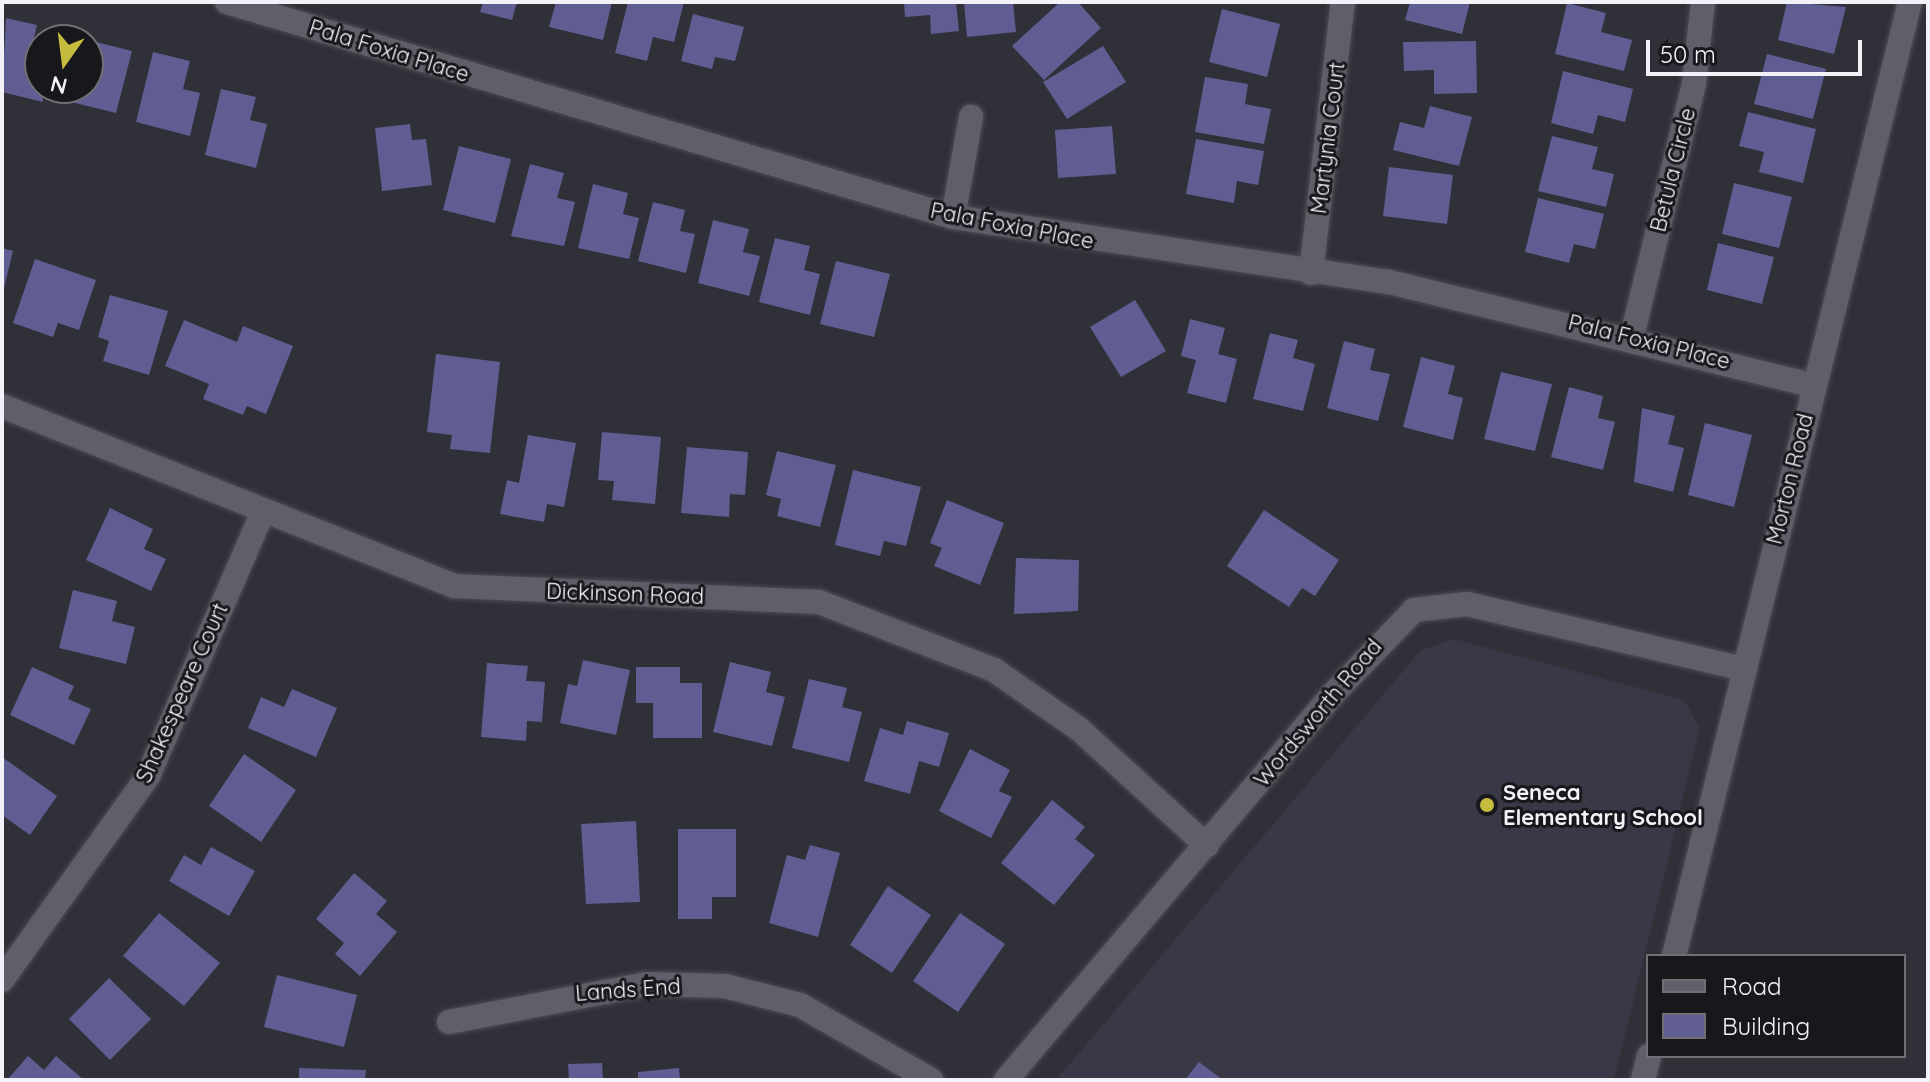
<!DOCTYPE html>
<html>
<head>
<meta charset="utf-8">
<style>
	body { margin:0 }
	#map { position:relative; width:1930px; height:1082px; overflow:hidden; background:#303038; font-family:Quicksand,sans-serif }
	div>[style] { position:absolute }
	[style*='--x'] { left:calc(var(--x)*1px); top:calc(var(--y)*1px); width:calc(var(--w)*1px); rotate:calc(var(--a)*1deg) }
	.built>* { inset:0; background:#383846 }
	.building>* { inset:0; background:#5f5d92 }
	.roads { filter:drop-shadow(0 0 2px #4c4c54) drop-shadow(0 0 2px #4c4c54) }
	.street>* { height:24px; margin:-12px; padding:0 12px; transform-origin:12px; border-radius:12px; background:#5f5f69 }
	.secondary>* { height:24px; margin:-12px; padding:0 12px; transform-origin:12px; border-radius:12px; background:#5f5f69 }
	.dots>* { width:22px; height:22px; translate:-50% -50%; box-sizing:border-box; border:4px solid #18181c; border-radius:50% }
	span { translate:-50% -50%; white-space:nowrap; text-align:center; line-height:1.15; -webkit-text-stroke:6px #18181c; paint-order:stroke }
	.street-label { font-size:22px; color:#f2f2f8 }
	.poi-label { font-size:22px; color:#f2f2f8; font-weight:700 }
	.left { translate:0 -50%; text-align:left }
	.frame { position:absolute; inset:0; border:4px solid #f2f2f8; pointer-events:none }
	.legend { position:absolute; left:1646px; top:954px; width:260px; height:104px; box-sizing:border-box; background:#18181c; border:2px solid #6f6f74; margin:0; padding:10px 14px; list-style:none; font-size:24px; color:#f2f2f8 }
	.legend li { display:flex; align-items:center; gap:16px; height:40px }
	.legend b { width:40px; border:2px solid #6f6f74 }
	.north { position:absolute; left:24px; top:24px; width:80px; height:80px; box-sizing:border-box; background:#18181c; border:2px solid #6f6f74; border-radius:50%; rotate:194deg; font-size:22px; font-weight:700; line-height:32px; text-align:center; color:#f2f2f8 }
	.north::after { content:''; display:block; margin:auto; width:28px; height:36px; background:#c5bc3d; clip-path:polygon(50% 0,100% 100%,50% 72%,0 100%) }
	.scale { position:absolute; left:1646px; top:40px; width:216px; height:36px; box-sizing:border-box; border:4px solid #f2f2f8; border-top:0; padding-left:10px; font-size:24px; line-height:28px; white-space:nowrap; color:#f2f2f8; -webkit-text-stroke:6px #18181c; paint-order:stroke }
</style>
</head>
<body>
<div id="map">
	<div class="built">
		<i style="clip-path:polygon(1454px 639px,1684px 700px,1700px 728px,1614px 1080px,1056px 1080px,1421px 650px)"></i>
	</div>
	<div class="building">
		<i style="clip-path:polygon(483px 2px,517px 2px,512px 20px,480px 12px)"></i>
		<i style="clip-path:polygon(556px 2px,612px 2px,603px 40px,549px 27px)"></i>
		<i style="clip-path:polygon(628px 2px,684px 2px,674px 42px,653px 37px,647px 61px,615px 53px)"></i>
		<i style="clip-path:polygon(904px 2px,956px 2px,959px 31px,931px 34px,930px 15px,905px 17px)"></i>
		<i style="clip-path:polygon(964px 2px,1013px 2px,1016px 32px,967px 37px)"></i>
		<i style="clip-path:polygon(1060px 2px,1078px 2px,1101px 28px,1044px 80px,1012px 46px)"></i>
		<i style="clip-path:polygon(1410px 2px,1470px 2px,1462px 34px,1405px 20px)"></i>
		<i style="clip-path:polygon(1787px 2px,1846px 7px,1834px 54px,1778px 40px)"></i>
		<i style="clip-path:polygon(1567px 3px,1606px 13px,1601px 32px,1632px 40px,1624px 71px,1555px 54px)"></i>
		<i style="clip-path:polygon(1222px 9px,1280px 24px,1267px 77px,1209px 62px)"></i>
		<i style="clip-path:polygon(693px 14px,744px 27px,735px 61px,715px 57px,712px 69px,681px 61px)"></i>
		<i style="clip-path:polygon(6px 18px,37px 25px,32px 47px,40px 49px,43px 102px,2px 92px)"></i>
		<i style="clip-path:polygon(88px 40px,132px 51px,116px 113px,63px 100px,66px 88px,88px 88px)"></i>
		<i style="clip-path:polygon(1476px 41px,1477px 93px,1434px 94px,1434px 70px,1404px 71px,1403px 42px)"></i>
		<i style="clip-path:polygon(1103px 46px,1126px 82px,1067px 119px,1043px 82px)"></i>
		<i style="clip-path:polygon(153px 52px,190px 61px,183px 89px,200px 93px,190px 136px,136px 122px)"></i>
		<i style="clip-path:polygon(1767px 54px,1826px 69px,1813px 119px,1754px 104px)"></i>
		<i style="clip-path:polygon(1563px 71px,1633px 89px,1625px 122px,1598px 115px,1593px 134px,1551px 123px)"></i>
		<i style="clip-path:polygon(1205px 77px,1248px 84px,1245px 104px,1271px 109px,1264px 144px,1195px 132px)"></i>
		<i style="clip-path:polygon(221px 89px,256px 97px,250px 120px,267px 124px,256px 168px,205px 155px)"></i>
		<i style="clip-path:polygon(1430px 106px,1472px 117px,1459px 166px,1393px 150px,1400px 122px,1424px 128px)"></i>
		<i style="clip-path:polygon(1748px 112px,1816px 129px,1803px 183px,1759px 172px,1764px 152px,1739px 146px)"></i>
		<i style="clip-path:polygon(410px 124px,412px 140px,426px 139px,432px 185px,382px 191px,375px 128px)"></i>
		<i style="clip-path:polygon(1112px 126px,1116px 174px,1058px 178px,1055px 130px)"></i>
		<i style="clip-path:polygon(1552px 136px,1598px 147px,1592px 169px,1614px 174px,1606px 207px,1538px 191px)"></i>
		<i style="clip-path:polygon(1196px 139px,1264px 151px,1258px 185px,1237px 181px,1234px 203px,1186px 194px)"></i>
		<i style="clip-path:polygon(459px 146px,511px 159px,495px 223px,443px 210px)"></i>
		<i style="clip-path:polygon(530px 164px,564px 173px,557px 198px,575px 202px,564px 246px,511px 236px)"></i>
		<i style="clip-path:polygon(1389px 167px,1453px 175px,1447px 224px,1383px 216px)"></i>
		<i style="clip-path:polygon(1734px 183px,1792px 197px,1779px 248px,1722px 234px)"></i>
		<i style="clip-path:polygon(593px 184px,628px 193px,623px 214px,639px 218px,629px 259px,578px 248px)"></i>
		<i style="clip-path:polygon(1538px 198px,1604px 214px,1595px 249px,1574px 244px,1569px 263px,1525px 252px)"></i>
		<i style="clip-path:polygon(653px 202px,685px 210px,680px 231px,695px 234px,686px 273px,638px 261px)"></i>
		<i style="clip-path:polygon(713px 220px,749px 229px,743px 252px,760px 256px,749px 296px,698px 283px)"></i>
		<i style="clip-path:polygon(775px 238px,810px 246px,804px 270px,820px 274px,810px 315px,759px 302px)"></i>
		<i style="clip-path:polygon(1718px 243px,1774px 257px,1762px 304px,1707px 290px)"></i>
		<i style="clip-path:polygon(2px 248px,13px 251px,3px 292px,2px 292px)"></i>
		<i style="clip-path:polygon(35px 259px,96px 280px,79px 330px,58px 323px,53px 337px,13px 323px)"></i>
		<i style="clip-path:polygon(836px 261px,890px 274px,874px 337px,820px 324px)"></i>
		<i style="clip-path:polygon(110px 295px,168px 311px,149px 375px,103px 361px,109px 341px,98px 337px)"></i>
		<i style="clip-path:polygon(1135px 300px,1166px 351px,1121px 377px,1090px 327px)"></i>
		<i style="clip-path:polygon(1190px 319px,1225px 328px,1218px 354px,1237px 359px,1226px 403px,1187px 393px,1196px 360px,1181px 356px)"></i>
		<i style="clip-path:polygon(184px 320px,237px 342px,243px 326px,293px 346px,266px 414px,247px 406px,243px 415px,203px 399px,209px 384px,165px 366px)"></i>
		<i style="clip-path:polygon(1270px 333px,1298px 340px,1293px 358px,1315px 364px,1303px 411px,1253px 399px)"></i>
		<i style="clip-path:polygon(1344px 341px,1375px 349px,1370px 370px,1390px 374px,1378px 421px,1327px 408px)"></i>
		<i style="clip-path:polygon(436px 354px,500px 362px,490px 453px,450px 449px,452px 435px,427px 432px)"></i>
		<i style="clip-path:polygon(1421px 357px,1455px 366px,1448px 394px,1463px 398px,1453px 440px,1403px 427px)"></i>
		<i style="clip-path:polygon(1501px 372px,1552px 384px,1535px 451px,1484px 439px)"></i>
		<i style="clip-path:polygon(1569px 387px,1603px 396px,1598px 418px,1615px 422px,1603px 470px,1551px 457px)"></i>
		<i style="clip-path:polygon(1642px 408px,1675px 416px,1668px 444px,1684px 448px,1673px 492px,1634px 482px)"></i>
		<i style="clip-path:polygon(1705px 423px,1752px 435px,1734px 507px,1688px 495px)"></i>
		<i style="clip-path:polygon(602px 432px,661px 437px,655px 504px,612px 500px,614px 481px,598px 480px)"></i>
		<i style="clip-path:polygon(528px 435px,576px 443px,564px 507px,547px 504px,544px 522px,500px 514px,507px 480px,519px 483px)"></i>
		<i style="clip-path:polygon(687px 447px,748px 452px,745px 495px,730px 494px,729px 517px,681px 513px)"></i>
		<i style="clip-path:polygon(777px 451px,836px 465px,820px 527px,777px 516px,781px 499px,766px 495px)"></i>
		<i style="clip-path:polygon(853px 470px,921px 487px,906px 546px,884px 541px,880px 556px,835px 545px)"></i>
		<i style="clip-path:polygon(947px 500px,1004px 523px,980px 585px,934px 566px,942px 548px,930px 543px)"></i>
		<i style="clip-path:polygon(110px 508px,153px 529px,144px 549px,166px 559px,151px 591px,86px 560px)"></i>
		<i style="clip-path:polygon(1264px 510px,1339px 560px,1315px 596px,1302px 588px,1289px 607px,1227px 566px)"></i>
		<i style="clip-path:polygon(1016px 558px,1079px 560px,1078px 611px,1014px 614px)"></i>
		<i style="clip-path:polygon(73px 590px,117px 601px,112px 621px,135px 627px,126px 664px,59px 648px)"></i>
		<i style="clip-path:polygon(583px 660px,630px 670px,616px 735px,560px 723px,568px 684px,577px 686px)"></i>
		<i style="clip-path:polygon(730px 662px,771px 672px,766px 692px,785px 697px,772px 746px,713px 732px)"></i>
		<i style="clip-path:polygon(487px 663px,528px 666px,526px 681px,545px 682px,542px 722px,527px 721px,526px 741px,481px 737px)"></i>
		<i style="clip-path:polygon(32px 667px,74px 686px,68px 699px,91px 709px,74px 745px,10px 715px)"></i>
		<i style="clip-path:polygon(636px 667px,680px 667px,680px 683px,702px 683px,702px 738px,653px 738px,653px 703px,636px 703px)"></i>
		<i style="clip-path:polygon(809px 679px,847px 688px,842px 707px,862px 712px,849px 762px,792px 748px)"></i>
		<i style="clip-path:polygon(292px 689px,337px 708px,316px 757px,248px 728px,261px 697px,284px 707px)"></i>
		<i style="clip-path:polygon(907px 721px,949px 733px,939px 767px,919px 761px,910px 794px,864px 781px,880px 728px,903px 735px)"></i>
		<i style="clip-path:polygon(970px 749px,1010px 770px,999px 791px,1012px 797px,991px 838px,939px 811px)"></i>
		<i style="clip-path:polygon(244px 754px,296px 790px,261px 842px,209px 806px)"></i>
		<i style="clip-path:polygon(2px 757px,57px 796px,30px 835px,2px 815px)"></i>
		<i style="clip-path:polygon(1052px 800px,1085px 827px,1075px 839px,1095px 855px,1054px 905px,1001px 863px)"></i>
		<i style="clip-path:polygon(636px 821px,640px 902px,586px 904px,581px 824px)"></i>
		<i style="clip-path:polygon(678px 829px,736px 829px,736px 897px,712px 897px,712px 919px,678px 919px)"></i>
		<i style="clip-path:polygon(810px 845px,840px 853px,818px 937px,769px 923px,787px 855px,805px 860px)"></i>
		<i style="clip-path:polygon(211px 847px,255px 871px,229px 916px,169px 881px,184px 855px,201px 865px)"></i>
		<i style="clip-path:polygon(354px 873px,387px 901px,376px 914px,397px 932px,360px 976px,335px 954px,344px 943px,316px 919px)"></i>
		<i style="clip-path:polygon(888px 886px,931px 915px,892px 973px,850px 945px)"></i>
		<i style="clip-path:polygon(159px 913px,220px 963px,184px 1006px,123px 956px)"></i>
		<i style="clip-path:polygon(960px 913px,1005px 944px,958px 1012px,913px 981px)"></i>
		<i style="clip-path:polygon(277px 975px,357px 995px,344px 1047px,264px 1027px)"></i>
		<i style="clip-path:polygon(109px 978px,151px 1019px,110px 1060px,69px 1019px)"></i>
		<i style="clip-path:polygon(28px 1056px,44px 1070px,56px 1056px,84px 1080px,7px 1080px)"></i>
		<i style="clip-path:polygon(1199px 1062px,1223px 1080px,1185px 1080px)"></i>
		<i style="clip-path:polygon(602px 1063px,603px 1080px,569px 1080px,568px 1064px)"></i>
		<i style="clip-path:polygon(299px 1068px,366px 1070px,365px 1080px,299px 1080px)"></i>
		<i style="clip-path:polygon(679px 1068px,680px 1080px,638px 1080px,638px 1072px)"></i>
	</div>
	<div class="roads">
		<div class="street">
			<i style="--x:227;--y:2;--w:757;--a:16.5"></i>
			<i style="--x:953;--y:217;--w:441;--a:8.5"></i>
			<i style="--x:1389;--y:282;--w:436;--a:13.7"></i>
			<i style="--x:953;--y:217;--w:102;--a:-79.8"></i>
			<i style="--x:1311;--y:273;--w:273;--a:-83.3"></i>
			<i style="--x:1632;--y:336;--w:260;--a:-76.2"></i>
			<i style="--x:1694;--y:83;--w:81;--a:-83.7"></i>
			<i style="--x:2;--y:406;--w:487;--a:21.7"></i>
			<i style="--x:454;--y:586;--w:365;--a:2.5"></i>
			<i style="--x:819;--y:602;--w:188;--a:21.2"></i>
			<i style="--x:994;--y:670;--w:103;--a:34.8"></i>
			<i style="--x:1079;--y:729;--w:173;--a:42.4"></i>
			<i style="--x:2;--y:980;--w:251;--a:-54.4"></i>
			<i style="--x:148;--y:776;--w:286;--a:-66.5"></i>
			<i style="--x:449;--y:1022;--w:201;--a:-10.9"></i>
			<i style="--x:646;--y:984;--w:79;--a:1.5"></i>
			<i style="--x:725;--y:986;--w:77;--a:14.2"></i>
			<i style="--x:800;--y:1005;--w:151;--a:29.8"></i>
		</div>
		<div class="secondary">
			<i style="--x:1674;--y:956;--w:983;--a:-76.11"></i>
			<i style="--x:1006;--y:1080;--w:506;--a:-49.73"></i>
			<i style="--x:1333;--y:694;--w:117;--a:-46"></i>
			<i style="--x:1414;--y:610;--w:53;--a:-6.5"></i>
			<i style="--x:1467;--y:604;--w:285;--a:13.2"></i>
			<i style="--x:1643;--y:1080;--w:25;--a:-76"></i>
		</div>
	</div>
	<div class="dots">
		<i style="left:1487px;top:805px;background:#c5bc3d"></i>
	</div>
	<div class="street-label">
		<span style="left:389px;top:51px;rotate:17deg">Pala Foxia Place</span>
		<span style="left:1328px;top:138px;rotate:-83deg">Martynia Court</span>
		<span style="left:1673px;top:170px;rotate:-76deg">Betula Circle</span>
		<span style="left:1012px;top:226px;rotate:11deg">Pala Foxia Place</span>
		<span style="left:1649px;top:342px;rotate:14deg">Pala Foxia Place</span>
		<span style="left:1790px;top:479px;rotate:-76deg">Morton Road</span>
		<span style="left:625px;top:594px;rotate:2deg">Dickinson Road</span>
		<span style="left:182px;top:693px;rotate:-66deg">Shakespeare Court</span>
		<span style="left:1318px;top:713px;rotate:-50deg">Wordsworth Road</span>
		<span style="left:628px;top:990px;rotate:-4deg">Lands End</span>
	</div>
	<div class="poi-label">
		<span class="left" style="left:1503px;top:805px">Seneca<br>Elementary School</span>
	</div>
	<div class="frame"></div>
	<ul class="legend">
	<li><b style="height:10px;background:#5f5f69"></b>Road</li>
	<li><b style="height:22px;background:#5f5d92"></b>Building</li>
	</ul>
	<div class="north">N</div>
	<div class="scale">50 m</div>
</div>
</body>
</html>
